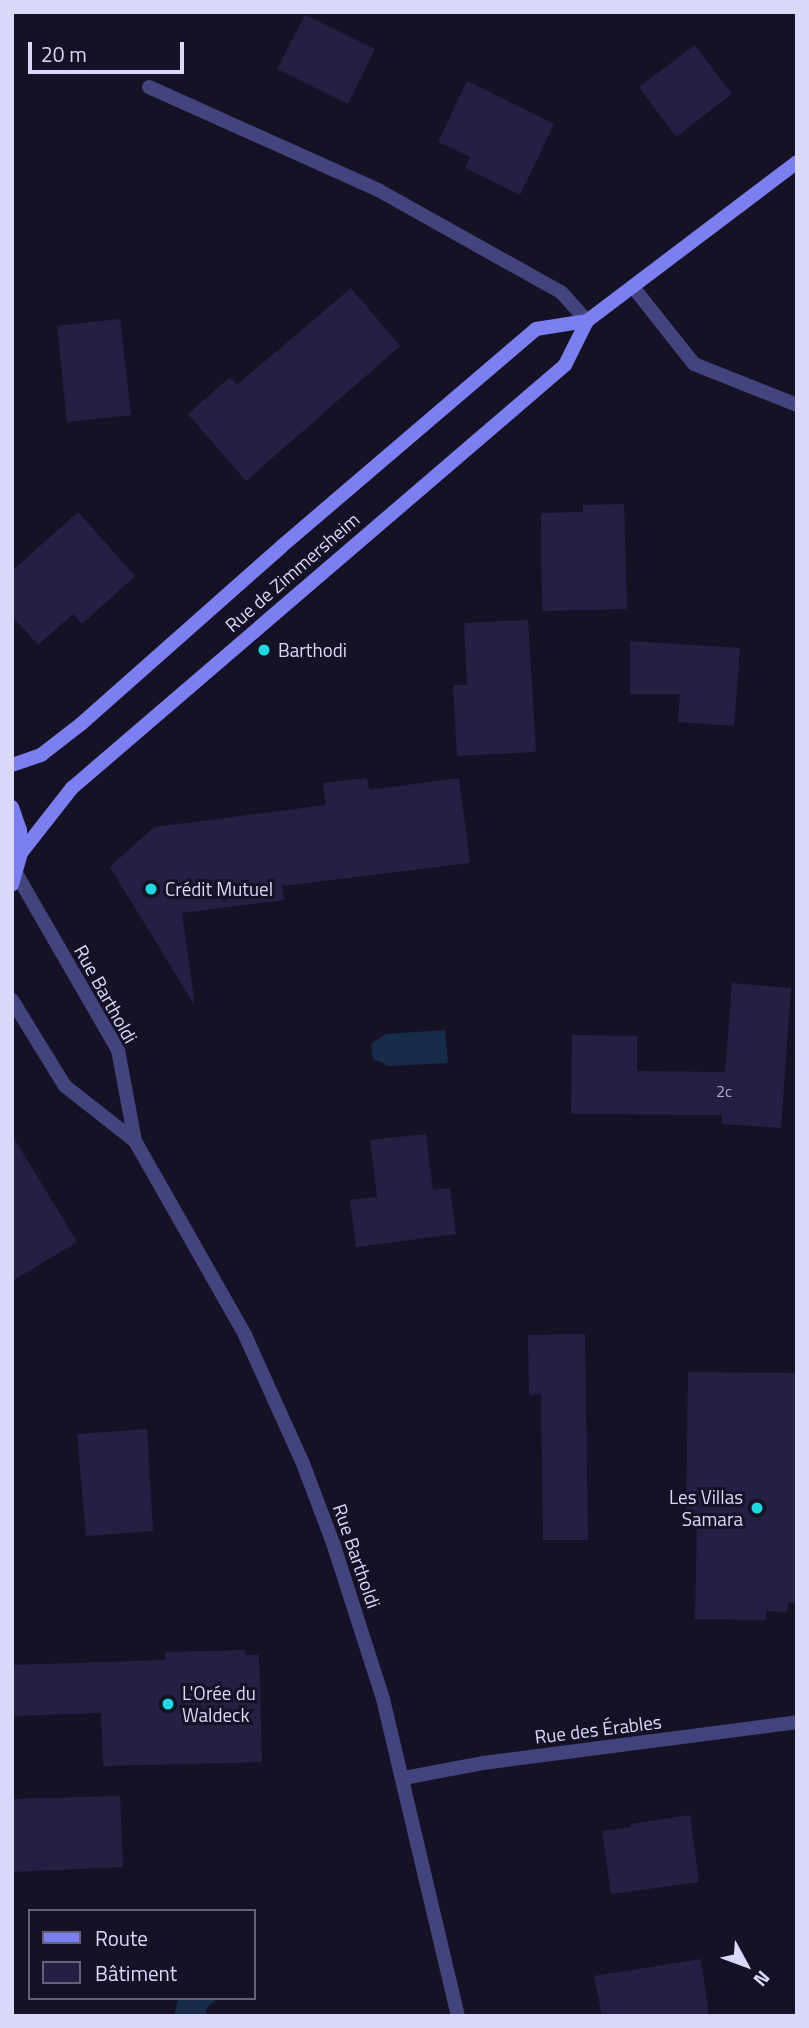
<!DOCTYPE html>
<html>
<head>
<meta charset="utf-8">
<style>
	body { margin:0 }
	#map { position:relative; width:809px; height:2028px; overflow:hidden; background:#141224; font-family:"Titillium Web",sans-serif }
	div>[style] { position:absolute }
	[style*='--x'] { left:calc(var(--x)*1px); top:calc(var(--y)*1px); width:calc(var(--w)*1px); rotate:calc(var(--a)*1deg) }
	.water>* { inset:0; background:#172c49 }
	.building>* { inset:0; background:#252043 }
	.service>* { height:14px; margin:-7px; padding:0 7px; transform-origin:7px; border-radius:7px; background:#43437d }
	.minor>* { height:14px; margin:-7px; padding:0 7px; transform-origin:7px; border-radius:7px; background:#43437d }
	.secondary>* { height:14px; margin:-7px; padding:0 7px; transform-origin:7px; border-radius:7px; background:#7c7fef }
	.dots>* { width:19px; height:19px; translate:-50% -50%; box-sizing:border-box; border:4px solid #141224; border-radius:50% }
	span { translate:-50% -50%; white-space:nowrap; text-align:center; line-height:1.15; -webkit-text-stroke:6px #141224; paint-order:stroke }
	.number-label { font-size:16px; color:#aeabcc }
	.number-label span { -webkit-text-stroke-width:0 }
	.street-label { font-size:19px; color:#dbd9fa }
	.poi-label { font-size:19px; color:#dbd9fa }
	.left { translate:0 -50%; text-align:left }
	.right { translate:-100% -50%; text-align:right }
	.frame { position:absolute; inset:0; border:14px solid #dbd9fa; pointer-events:none }
	.legend { position:absolute; left:28px; top:1909px; width:228px; height:91px; box-sizing:border-box; background:#141224; border:2px solid #64627a; margin:0; padding:9px 12px; list-style:none; font-size:21px; color:#dbd9fa }
	.legend li { display:flex; align-items:center; gap:14px; height:35px }
	.legend b { width:35px; border:2px solid #64627a }
	.north { position:absolute; left:711px; top:1930px; width:70px; height:70px; -webkit-text-stroke:5px #141224; paint-order:stroke; rotate:131deg; font-size:19px; font-weight:700; line-height:28px; text-align:center; color:#dbd9fa }
	.north::after { content:''; display:block; margin:auto; width:24px; height:32px; background:#dbd9fa; clip-path:polygon(50% 0,100% 100%,50% 72%,0 100%) }
	.scale { position:absolute; left:28px; top:42px; width:156px; height:32px; box-sizing:border-box; border:4px solid #dbd9fa; border-top:0; padding-left:9px; font-size:21px; line-height:24px; white-space:nowrap; color:#dbd9fa; -webkit-text-stroke:5px #141224; paint-order:stroke }
</style>
</head>
<body>
<div id="map">
	<div class="water">
		<i style="clip-path:polygon(445px 1030px,448px 1063px,389px 1066px,373px 1059px,371px 1044px,386px 1034px)"></i>
		<i style="clip-path:polygon(178px 1998px,218px 1998px,207px 2008px,205px 2016px,174px 2016px)"></i>
	</div>
	<div class="building">
		<i style="clip-path:polygon(305px 15px,375px 49px,348px 104px,277px 69px)"></i>
		<i style="clip-path:polygon(695px 45px,732px 94px,676px 137px,639px 87px)"></i>
		<i style="clip-path:polygon(467px 81px,554px 124px,520px 195px,465px 168px,470px 157px,438px 142px)"></i>
		<i style="clip-path:polygon(351px 288px,400px 346px,246px 481px,188px 414px,230px 377px,237px 385px)"></i>
		<i style="clip-path:polygon(120px 319px,131px 415px,67px 422px,57px 326px)"></i>
		<i style="clip-path:polygon(624px 504px,627px 609px,542px 611px,541px 513px,583px 512px,583px 505px)"></i>
		<i style="clip-path:polygon(78px 512px,135px 576px,82px 624px,73px 614px,38px 645px,12px 616px,12px 571px)"></i>
		<i style="clip-path:polygon(528px 620px,536px 752px,457px 756px,453px 685px,467px 685px,464px 623px)"></i>
		<i style="clip-path:polygon(630px 641px,740px 648px,734px 726px,678px 722px,680px 694px,630px 694px)"></i>
		<i style="clip-path:polygon(367px 778px,369px 790px,459px 778px,470px 863px,282px 886px,284px 900px,182px 913px,195px 1006px,110px 867px,154px 827px,326px 805px,323px 783px)"></i>
		<i style="clip-path:polygon(732px 983px,791px 988px,781px 1128px,722px 1124px,722px 1115px,571px 1114px,572px 1035px,637px 1036px,637px 1071px,725px 1072px)"></i>
		<i style="clip-path:polygon(426px 1134px,433px 1190px,450px 1188px,456px 1234px,356px 1247px,350px 1200px,377px 1197px,370px 1140px)"></i>
		<i style="clip-path:polygon(12px 1135px,77px 1242px,12px 1281px)"></i>
		<i style="clip-path:polygon(585px 1334px,588px 1540px,543px 1540px,541px 1394px,529px 1395px,528px 1335px)"></i>
		<i style="clip-path:polygon(688px 1372px,797px 1373px,797px 1603px,788px 1603px,787px 1612px,766px 1611px,766px 1620px,695px 1619px,697px 1521px,686px 1521px)"></i>
		<i style="clip-path:polygon(147px 1429px,153px 1531px,86px 1536px,77px 1434px)"></i>
		<i style="clip-path:polygon(245px 1650px,245px 1655px,259px 1655px,262px 1762px,103px 1766px,101px 1713px,12px 1716px,12px 1665px,165px 1660px,165px 1652px)"></i>
		<i style="clip-path:polygon(120px 1796px,123px 1867px,12px 1872px,12px 1799px)"></i>
		<i style="clip-path:polygon(690px 1815px,699px 1882px,611px 1894px,602px 1831px,631px 1827px,631px 1824px)"></i>
		<i style="clip-path:polygon(701px 1959px,709px 2016px,602px 2016px,594px 1976px)"></i>
	</div>
	<div class="service">
		<i style="--x:149;--y:87;--w:253;--a:24.2"></i>
		<i style="--x:380;--y:191;--w:207;--a:29.2"></i>
		<i style="--x:561;--y:292;--w:39;--a:48"></i>
	</div>
	<div class="minor">
		<i style="--x:633;--y:287;--w:98;--a:51.6"></i>
		<i style="--x:694;--y:364;--w:111;--a:21.7"></i>
		<i style="--x:17;--y:875;--w:202;--a:60"></i>
		<i style="--x:118;--y:1050;--w:93;--a:79.4"></i>
		<i style="--x:135;--y:1141;--w:223;--a:60.4"></i>
		<i style="--x:245;--y:1335;--w:138;--a:65.7"></i>
		<i style="--x:302;--y:1461;--w:88;--a:69.3"></i>
		<i style="--x:333;--y:1543;--w:164;--a:72.2"></i>
		<i style="--x:383;--y:1699;--w:326;--a:76.7"></i>
		<i style="--x:12;--y:1000;--w:101;--a:58.4"></i>
		<i style="--x:65;--y:1086;--w:89;--a:38.2"></i>
		<i style="--x:404;--y:1778;--w:80;--a:-10.8"></i>
		<i style="--x:483;--y:1763;--w:317;--a:-7.4"></i>
	</div>
	<div class="secondary">
		<i style="--x:12;--y:765;--w:31;--a:-19"></i>
		<i style="--x:41;--y:755;--w:51;--a:-37.8"></i>
		<i style="--x:81;--y:724;--w:268;--a:-41.5"></i>
		<i style="--x:282;--y:546;--w:334;--a:-40.5"></i>
		<i style="--x:536;--y:329;--w:52;--a:-8.9"></i>
		<i style="--x:12;--y:807;--w:24;--a:71"></i>
		<i style="--x:20;--y:830;--w:23;--a:88"></i>
		<i style="--x:21;--y:853;--w:33;--a:106"></i>
		<i style="--x:21;--y:853;--w:83;--a:-51.9"></i>
		<i style="--x:72;--y:788;--w:650;--a:-40.63"></i>
		<i style="--x:565;--y:365;--w:49;--a:-63.4"></i>
		<i style="--x:587;--y:321;--w:263;--a:-37.1"></i>
	</div>
	<div class="dots">
		<i style="left:264px;top:650px;background:#1dd9e3"></i>
		<i style="left:151px;top:889px;background:#1dd9e3"></i>
		<i style="left:757px;top:1508px;background:#1dd9e3"></i>
		<i style="left:168px;top:1704px;background:#1dd9e3"></i>
	</div>
	<div class="number-label">
		<span style="left:724px;top:1091px">2c</span>
	</div>
	<div class="street-label">
		<span style="left:292px;top:572px;rotate:-41deg">Rue de Zimmersheim</span>
		<span style="left:106px;top:994px;rotate:61deg">Rue Bartholdi</span>
		<span style="left:357px;top:1556px;rotate:71deg">Rue Bartholdi</span>
		<span style="left:598px;top:1729px;rotate:-7deg">Rue des Érables</span>
	</div>
	<div class="poi-label">
		<span class="left" style="left:278px;top:650px">Barthodi</span>
		<span class="left" style="left:165px;top:889px">Crédit Mutuel</span>
		<span class="right" style="left:743px;top:1508px">Les Villas<br>Samara</span>
		<span class="left" style="left:182px;top:1704px">L'Orée du<br>Waldeck</span>
	</div>
	<div class="frame"></div>
	<ul class="legend">
	<li><b style="height:9px;background:#7c7fef"></b>Route</li>
	<li><b style="height:19px;background:#252043"></b>Bâtiment</li>
	</ul>
	<div class="north">N</div>
	<div class="scale">20 m</div>
</div>
</body>
</html>
